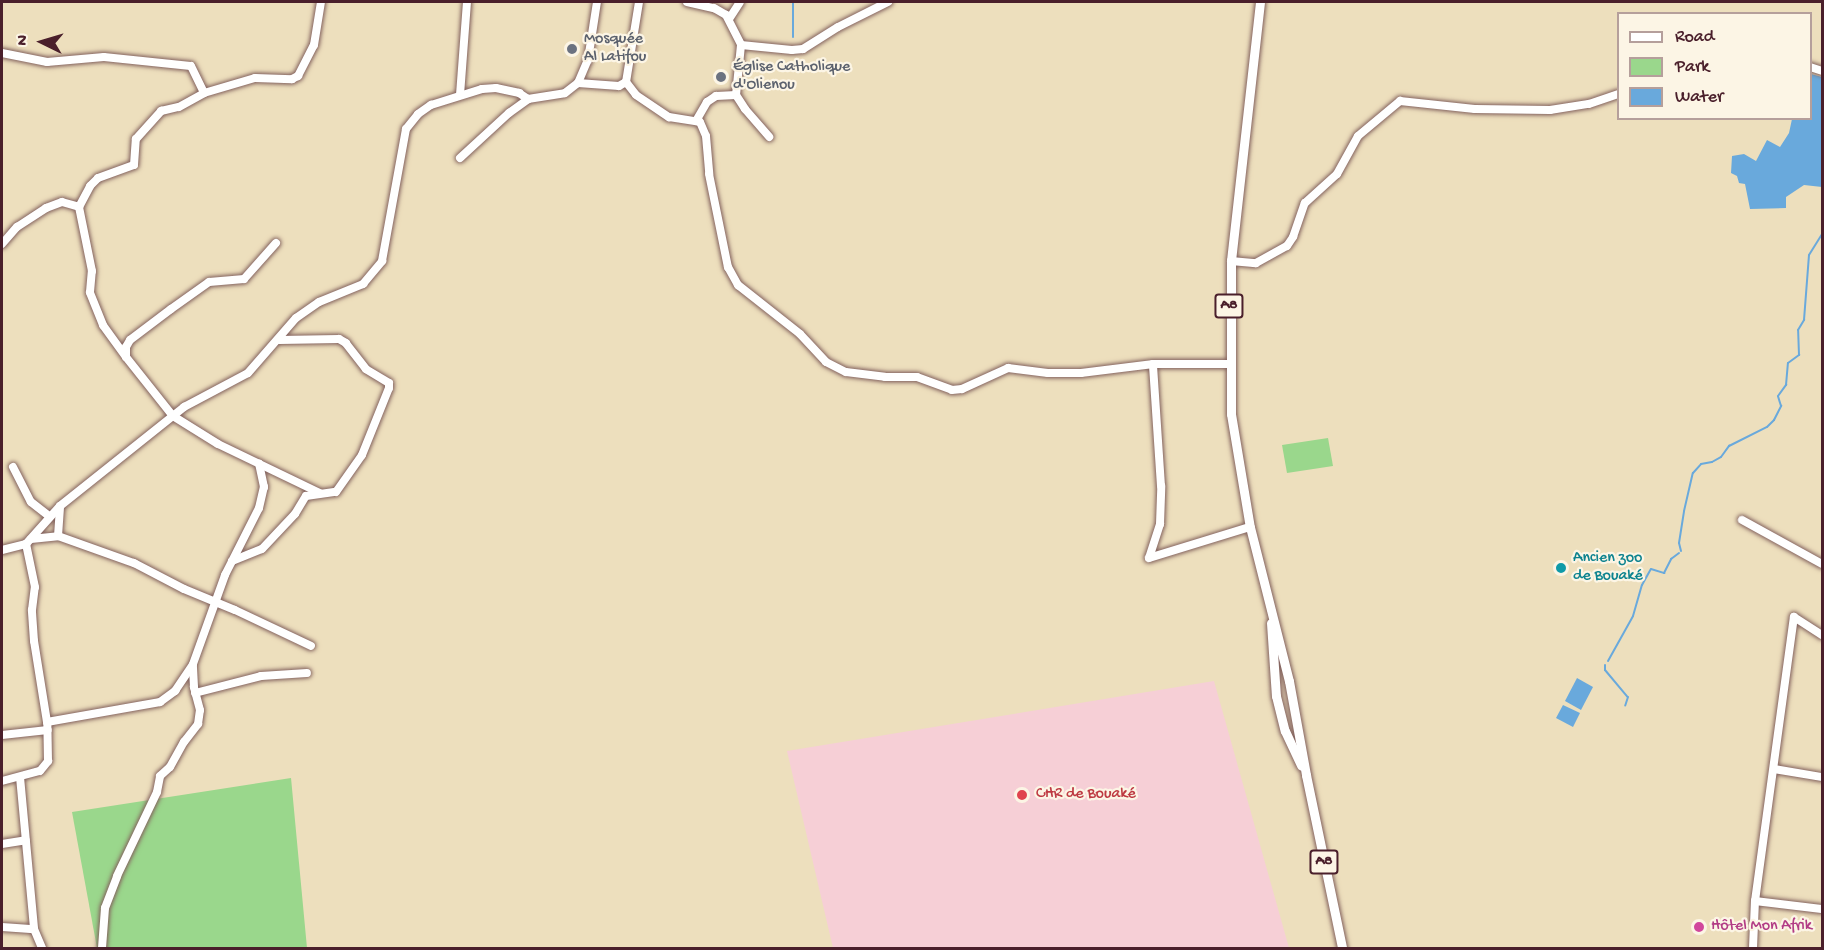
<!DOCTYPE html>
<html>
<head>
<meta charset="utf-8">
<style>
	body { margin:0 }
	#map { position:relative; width:1824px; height:950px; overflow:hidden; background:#eddfbd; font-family:"Gochi Hand",sans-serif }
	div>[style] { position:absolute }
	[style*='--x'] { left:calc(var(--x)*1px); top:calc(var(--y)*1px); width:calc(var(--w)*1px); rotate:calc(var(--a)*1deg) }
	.built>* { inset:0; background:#f6cfd6 }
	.green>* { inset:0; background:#9ad78c }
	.water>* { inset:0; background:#69a9dc }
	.stream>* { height:2px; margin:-1px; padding:0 1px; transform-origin:1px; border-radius:1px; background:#69a9dc }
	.roads { filter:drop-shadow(0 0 2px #83625e) drop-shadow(0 0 2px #83625e) }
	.minor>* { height:8px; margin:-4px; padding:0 4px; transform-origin:4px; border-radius:4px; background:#fff }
	.major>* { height:9px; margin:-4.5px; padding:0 4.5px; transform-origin:4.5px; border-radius:4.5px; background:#fff }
	.dots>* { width:16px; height:16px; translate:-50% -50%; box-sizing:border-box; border:3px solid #fcf5e5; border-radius:50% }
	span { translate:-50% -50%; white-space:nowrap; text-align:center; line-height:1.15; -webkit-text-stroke:4.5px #fcf5e5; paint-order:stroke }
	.shield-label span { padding:2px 4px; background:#fcf5e5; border:2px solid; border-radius:4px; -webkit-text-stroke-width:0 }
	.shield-label { font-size:15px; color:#4a1f2b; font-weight:700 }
	.worship-label { font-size:16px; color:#5b616d }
	.left { translate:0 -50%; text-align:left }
	.culture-label { font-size:16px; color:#0d838f }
	.health-label { font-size:16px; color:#be3a42 }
	.hotel-label { font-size:16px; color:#b23c85 }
	.frame { position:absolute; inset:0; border:3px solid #4a1f2b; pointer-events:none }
	.legend { position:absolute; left:1617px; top:12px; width:195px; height:108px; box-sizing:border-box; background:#fcf5e5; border:2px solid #b59f9b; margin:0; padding:8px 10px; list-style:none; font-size:18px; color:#4a1f2b }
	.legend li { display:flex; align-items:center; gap:12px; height:30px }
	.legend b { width:30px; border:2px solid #b59f9b }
	.north { position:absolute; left:12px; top:12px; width:60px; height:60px; -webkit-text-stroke:4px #fcf5e5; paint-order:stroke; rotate:275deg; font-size:16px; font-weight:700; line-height:24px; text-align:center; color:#4a1f2b }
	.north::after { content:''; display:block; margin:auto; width:21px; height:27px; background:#4a1f2b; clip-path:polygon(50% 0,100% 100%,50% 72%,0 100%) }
</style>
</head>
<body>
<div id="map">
	<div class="built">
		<i style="clip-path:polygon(1214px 681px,1289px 948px,833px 948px,787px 751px)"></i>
	</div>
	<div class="green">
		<i style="clip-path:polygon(1328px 438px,1333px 466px,1287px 473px,1282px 445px)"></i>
		<i style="clip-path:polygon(291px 778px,307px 948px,97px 948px,72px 812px)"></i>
	</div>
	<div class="water">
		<i style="clip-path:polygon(1811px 74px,1822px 77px,1822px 187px,1804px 185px,1786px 197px,1786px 208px,1750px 209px,1745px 184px,1739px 183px,1737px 176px,1731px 173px,1732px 156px,1744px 154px,1756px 161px,1767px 140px,1780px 147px,1789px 133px,1792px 119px,1810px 118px)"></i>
		<i style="clip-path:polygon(1577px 678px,1593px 687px,1581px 710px,1565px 701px)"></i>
		<i style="clip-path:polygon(1563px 705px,1580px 713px,1573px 727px,1556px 718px)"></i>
	</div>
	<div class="stream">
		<i style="--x:793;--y:37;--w:35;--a:-90"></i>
		<i style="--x:1822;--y:214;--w:19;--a:90"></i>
		<i style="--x:1681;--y:551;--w:8;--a:-104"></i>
		<i style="--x:1679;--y:543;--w:32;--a:-81"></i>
		<i style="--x:1684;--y:511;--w:39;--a:-77"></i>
		<i style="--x:1693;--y:473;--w:12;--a:-48"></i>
		<i style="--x:1701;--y:464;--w:11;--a:-10"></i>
		<i style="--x:1712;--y:462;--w:10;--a:-29"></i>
		<i style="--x:1721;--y:457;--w:14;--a:-54"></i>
		<i style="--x:1729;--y:446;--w:42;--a:-26.6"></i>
		<i style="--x:1767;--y:427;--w:10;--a:-45"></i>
		<i style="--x:1774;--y:420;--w:16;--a:-63"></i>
		<i style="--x:1781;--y:406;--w:10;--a:-107"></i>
		<i style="--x:1778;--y:396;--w:14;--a:-54"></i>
		<i style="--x:1786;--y:385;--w:22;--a:-85"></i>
		<i style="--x:1788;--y:363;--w:14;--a:-36"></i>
		<i style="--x:1799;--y:355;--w:25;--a:-92"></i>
		<i style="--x:1798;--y:330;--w:12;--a:-59"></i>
		<i style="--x:1804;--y:320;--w:65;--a:-85.6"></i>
		<i style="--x:1809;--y:255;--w:25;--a:-58"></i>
		<i style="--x:1608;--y:661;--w:51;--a:-60.9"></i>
		<i style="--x:1633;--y:616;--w:32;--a:-74"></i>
		<i style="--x:1642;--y:585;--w:18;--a:-61"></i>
		<i style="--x:1651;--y:569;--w:14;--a:17"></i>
		<i style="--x:1664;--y:573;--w:16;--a:-63"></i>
		<i style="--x:1671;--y:559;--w:10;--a:-37"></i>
		<i style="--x:1605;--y:665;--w:5;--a:90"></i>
		<i style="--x:1605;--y:670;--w:35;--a:50"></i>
		<i style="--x:1628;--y:697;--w:9;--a:108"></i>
	</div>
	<div class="roads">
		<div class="minor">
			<i style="--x:639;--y:2;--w:81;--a:99.2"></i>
			<i style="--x:626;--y:82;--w:16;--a:52"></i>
			<i style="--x:636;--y:95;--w:40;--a:34"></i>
			<i style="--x:669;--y:117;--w:31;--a:9"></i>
			<i style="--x:700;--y:122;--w:15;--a:67"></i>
			<i style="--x:706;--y:136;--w:38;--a:85"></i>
			<i style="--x:709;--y:174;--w:95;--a:78.5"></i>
			<i style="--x:728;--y:267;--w:21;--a:61"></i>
			<i style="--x:738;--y:285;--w:79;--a:38.3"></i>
			<i style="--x:800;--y:334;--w:38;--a:47"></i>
			<i style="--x:826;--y:362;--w:22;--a:27"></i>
			<i style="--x:846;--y:372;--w:39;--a:7"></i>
			<i style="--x:885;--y:377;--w:32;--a:0"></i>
			<i style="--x:917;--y:377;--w:37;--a:20"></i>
			<i style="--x:952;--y:390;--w:10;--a:-6"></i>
			<i style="--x:962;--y:389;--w:51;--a:-24.5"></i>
			<i style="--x:1008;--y:368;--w:40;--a:7.1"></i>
			<i style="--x:1048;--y:373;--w:33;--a:0"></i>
			<i style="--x:1081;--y:373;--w:73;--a:-7.1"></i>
			<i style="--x:1153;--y:364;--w:76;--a:0"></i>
			<i style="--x:687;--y:2;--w:28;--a:13"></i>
			<i style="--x:714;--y:8;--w:14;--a:30"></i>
			<i style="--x:726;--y:15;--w:34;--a:63"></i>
			<i style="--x:741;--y:45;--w:51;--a:5.6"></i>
			<i style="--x:792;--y:50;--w:11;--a:-5"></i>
			<i style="--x:803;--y:49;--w:41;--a:-32.2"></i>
			<i style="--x:838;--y:27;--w:56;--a:-26.6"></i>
			<i style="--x:729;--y:19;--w:20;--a:-57"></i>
			<i style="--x:741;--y:45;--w:50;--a:95.7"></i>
			<i style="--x:736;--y:95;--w:17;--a:57"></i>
			<i style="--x:745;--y:109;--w:37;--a:49"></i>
			<i style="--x:2;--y:53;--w:46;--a:11.3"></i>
			<i style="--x:47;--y:62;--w:57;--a:-5"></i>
			<i style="--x:104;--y:57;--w:87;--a:5.9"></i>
			<i style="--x:191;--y:66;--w:30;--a:64"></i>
			<i style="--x:1810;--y:67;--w:13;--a:18"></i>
			<i style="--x:578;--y:83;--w:41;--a:4.2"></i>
			<i style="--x:619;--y:86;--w:8;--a:-30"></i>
			<i style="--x:460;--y:95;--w:93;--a:-85.7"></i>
			<i style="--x:696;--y:121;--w:22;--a:-60"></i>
			<i style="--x:707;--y:102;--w:11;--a:-34"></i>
			<i style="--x:716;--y:96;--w:20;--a:-3"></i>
			<i style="--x:460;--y:158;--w:67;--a:-42.6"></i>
			<i style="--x:509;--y:113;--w:24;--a:-36"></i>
			<i style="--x:276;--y:243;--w:48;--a:131.6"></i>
			<i style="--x:244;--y:279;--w:35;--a:175"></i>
			<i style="--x:209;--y:282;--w:47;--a:144.6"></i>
			<i style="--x:171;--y:309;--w:51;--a:142.9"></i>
			<i style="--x:130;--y:340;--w:8;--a:120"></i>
			<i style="--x:126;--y:347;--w:10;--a:90"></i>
			<i style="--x:126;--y:357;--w:75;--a:51.5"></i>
			<i style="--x:173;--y:416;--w:53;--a:31.9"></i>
			<i style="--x:218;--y:444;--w:113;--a:25.7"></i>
			<i style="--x:2;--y:244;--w:23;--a:-49"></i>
			<i style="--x:17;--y:227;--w:35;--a:-33"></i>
			<i style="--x:46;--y:208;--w:17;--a:-21"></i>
			<i style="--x:62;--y:202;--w:18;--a:16"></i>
			<i style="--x:1231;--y:261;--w:25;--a:5"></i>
			<i style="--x:1256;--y:263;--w:35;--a:-29"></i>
			<i style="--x:1287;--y:246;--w:11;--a:-56"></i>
			<i style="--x:1293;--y:237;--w:36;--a:-71"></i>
			<i style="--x:1305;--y:203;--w:43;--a:-42.2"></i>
			<i style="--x:1337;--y:174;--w:43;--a:-61.1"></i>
			<i style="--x:1358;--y:136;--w:55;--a:-39.8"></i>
			<i style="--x:1400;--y:101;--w:75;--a:6.1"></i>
			<i style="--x:1475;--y:109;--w:75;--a:0.8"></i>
			<i style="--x:1550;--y:110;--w:39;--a:-9"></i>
			<i style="--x:1589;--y:104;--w:31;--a:-19"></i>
			<i style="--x:126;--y:357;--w:39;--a:-126"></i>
			<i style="--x:103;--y:325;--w:35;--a:-112"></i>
			<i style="--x:90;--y:292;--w:21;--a:-85"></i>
			<i style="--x:92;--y:271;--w:65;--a:-101.5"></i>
			<i style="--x:79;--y:207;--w:24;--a:-62"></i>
			<i style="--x:90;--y:186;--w:11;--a:-45"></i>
			<i style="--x:98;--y:178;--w:38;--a:-20"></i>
			<i style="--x:134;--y:165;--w:26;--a:-86"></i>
			<i style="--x:136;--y:139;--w:38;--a:-48"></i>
			<i style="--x:161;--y:111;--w:18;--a:-13"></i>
			<i style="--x:179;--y:107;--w:29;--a:-29"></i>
			<i style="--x:204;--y:93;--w:53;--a:-16.4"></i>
			<i style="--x:255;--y:78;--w:37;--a:2"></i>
			<i style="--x:292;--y:79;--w:7;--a:-27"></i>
			<i style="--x:298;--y:76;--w:35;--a:-63"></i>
			<i style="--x:314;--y:45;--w:44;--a:-80.8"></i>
			<i style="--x:13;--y:467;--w:39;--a:63"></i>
			<i style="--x:31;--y:502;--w:24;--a:38"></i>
			<i style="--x:1742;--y:520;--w:91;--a:28.8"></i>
			<i style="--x:58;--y:536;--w:30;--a:-86"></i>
			<i style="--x:31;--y:539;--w:27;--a:-6"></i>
			<i style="--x:58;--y:536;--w:81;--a:19.6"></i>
			<i style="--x:134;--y:563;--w:56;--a:27.5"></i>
			<i style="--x:184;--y:589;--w:55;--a:22.4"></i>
			<i style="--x:235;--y:610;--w:84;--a:25.3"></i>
			<i style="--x:2;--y:550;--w:25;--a:-14"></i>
			<i style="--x:26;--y:544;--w:51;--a:-48.2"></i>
			<i style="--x:60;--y:506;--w:159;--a:-38.6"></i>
			<i style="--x:184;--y:407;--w:72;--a:-28"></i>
			<i style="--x:248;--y:373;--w:73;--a:-48.9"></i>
			<i style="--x:296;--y:318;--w:28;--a:-35"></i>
			<i style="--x:319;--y:302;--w:48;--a:-22.2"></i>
			<i style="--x:363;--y:284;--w:30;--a:-50"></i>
			<i style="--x:382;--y:261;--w:134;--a:-79.7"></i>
			<i style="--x:406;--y:129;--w:19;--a:-51"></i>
			<i style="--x:418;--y:114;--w:16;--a:-35"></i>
			<i style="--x:431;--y:105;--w:53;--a:-17.4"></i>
			<i style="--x:482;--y:89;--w:14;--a:-4"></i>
			<i style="--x:496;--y:88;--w:24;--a:12"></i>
			<i style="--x:519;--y:93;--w:11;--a:34"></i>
			<i style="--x:528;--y:99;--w:37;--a:-9"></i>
			<i style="--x:565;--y:93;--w:16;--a:-38"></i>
			<i style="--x:578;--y:83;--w:25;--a:-67"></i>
			<i style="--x:588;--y:60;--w:59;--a:-81.2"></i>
			<i style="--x:1149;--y:558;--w:36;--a:-72"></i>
			<i style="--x:1160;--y:524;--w:38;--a:-88"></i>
			<i style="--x:1161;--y:486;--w:122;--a:-93.8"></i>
			<i style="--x:1149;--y:558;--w:106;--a:-17.1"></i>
			<i style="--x:232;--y:561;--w:32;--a:-22"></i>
			<i style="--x:262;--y:549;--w:48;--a:-46.7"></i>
			<i style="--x:295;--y:514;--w:21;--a:-59"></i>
			<i style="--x:306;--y:496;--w:30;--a:-8"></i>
			<i style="--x:336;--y:492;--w:45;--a:-54.9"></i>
			<i style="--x:362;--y:455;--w:72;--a:-68.1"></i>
			<i style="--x:389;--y:388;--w:5;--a:-90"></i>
			<i style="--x:389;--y:383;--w:27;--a:-149"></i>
			<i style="--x:366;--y:369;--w:33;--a:-128"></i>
			<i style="--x:346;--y:343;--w:8;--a:-150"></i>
			<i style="--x:339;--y:339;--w:60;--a:179"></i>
			<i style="--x:195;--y:693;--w:68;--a:-14.4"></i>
			<i style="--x:261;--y:676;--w:46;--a:-3.7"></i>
			<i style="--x:47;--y:722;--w:115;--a:-10"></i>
			<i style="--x:160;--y:702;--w:19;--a:-36"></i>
			<i style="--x:175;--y:691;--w:32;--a:-56"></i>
			<i style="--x:193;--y:664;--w:95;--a:-70.2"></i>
			<i style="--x:225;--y:575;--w:75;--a:-63.1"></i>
			<i style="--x:259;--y:508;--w:22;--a:-77"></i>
			<i style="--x:264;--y:487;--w:24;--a:-102"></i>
			<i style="--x:2;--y:735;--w:46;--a:-6.2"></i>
			<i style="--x:1774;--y:769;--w:49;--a:9.5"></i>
			<i style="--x:20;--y:777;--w:153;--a:84.7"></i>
			<i style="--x:34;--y:929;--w:21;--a:67"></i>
			<i style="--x:2;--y:781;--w:39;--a:-15"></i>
			<i style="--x:40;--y:771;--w:13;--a:-51"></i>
			<i style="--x:48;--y:761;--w:39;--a:-91"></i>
			<i style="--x:47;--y:722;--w:82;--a:-99.1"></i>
			<i style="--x:34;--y:641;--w:31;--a:-94"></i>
			<i style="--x:32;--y:610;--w:23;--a:-83"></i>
			<i style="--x:35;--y:587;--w:44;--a:-101.8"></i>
			<i style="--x:2;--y:844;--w:24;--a:-9"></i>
			<i style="--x:1755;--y:901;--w:67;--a:6.8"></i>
			<i style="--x:2;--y:927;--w:32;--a:4"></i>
			<i style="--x:102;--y:948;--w:40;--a:-85.7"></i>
			<i style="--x:105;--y:908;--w:34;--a:-69"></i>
			<i style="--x:117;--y:876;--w:93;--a:-64.5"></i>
			<i style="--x:157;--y:792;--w:16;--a:-79"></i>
			<i style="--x:160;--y:776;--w:13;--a:-42"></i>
			<i style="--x:170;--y:767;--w:29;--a:-61"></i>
			<i style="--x:184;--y:742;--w:23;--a:-52"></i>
			<i style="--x:198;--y:724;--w:14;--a:-82"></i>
			<i style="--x:200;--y:710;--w:24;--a:-105"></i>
			<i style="--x:194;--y:687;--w:21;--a:-93"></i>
			<i style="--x:1753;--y:948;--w:47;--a:-87.6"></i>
			<i style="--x:1755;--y:901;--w:287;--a:-82.2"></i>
			<i style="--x:1794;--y:617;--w:33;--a:33"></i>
		</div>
		<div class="major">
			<i style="--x:1260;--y:2;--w:261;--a:96.4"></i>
			<i style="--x:1231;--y:261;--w:153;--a:90"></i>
			<i style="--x:1231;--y:414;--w:115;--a:80.5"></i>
			<i style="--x:1250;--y:527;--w:159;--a:75.8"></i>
			<i style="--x:1289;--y:681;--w:96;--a:79.7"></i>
			<i style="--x:1306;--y:775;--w:177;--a:78.2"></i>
			<i style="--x:1271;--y:623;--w:73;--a:86.1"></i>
			<i style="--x:1276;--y:696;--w:36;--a:76"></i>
			<i style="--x:1285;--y:731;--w:38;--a:65"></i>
		</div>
	</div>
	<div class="dots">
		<i style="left:572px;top:49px;background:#6b7280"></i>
		<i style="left:721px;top:77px;background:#6b7280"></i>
		<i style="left:1561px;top:568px;background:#0f9aa8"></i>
		<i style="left:1022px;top:795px;background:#e0444e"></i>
		<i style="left:1699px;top:927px;background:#d1479c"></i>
	</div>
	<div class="shield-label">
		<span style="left:1229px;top:306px">A8</span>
		<span style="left:1324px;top:862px">A8</span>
	</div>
	<div class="worship-label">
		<span class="left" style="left:584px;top:49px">Mosquée<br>Al Latifou</span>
		<span class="left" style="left:733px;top:77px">Église Catholique<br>d'Olienou</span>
	</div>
	<div class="culture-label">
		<span class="left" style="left:1573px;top:568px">Ancien zoo<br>de Bouaké</span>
	</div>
	<div class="health-label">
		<span class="left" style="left:1036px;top:795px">CHR de Bouaké</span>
	</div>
	<div class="hotel-label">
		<span class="left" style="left:1711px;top:927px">Hôtel Mon Afrik</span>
	</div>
	<div class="frame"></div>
	<ul class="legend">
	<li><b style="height:8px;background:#fff"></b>Road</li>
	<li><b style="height:16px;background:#9ad78c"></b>Park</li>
	<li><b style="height:16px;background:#69a9dc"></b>Water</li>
	</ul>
	<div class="north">N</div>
</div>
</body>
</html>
